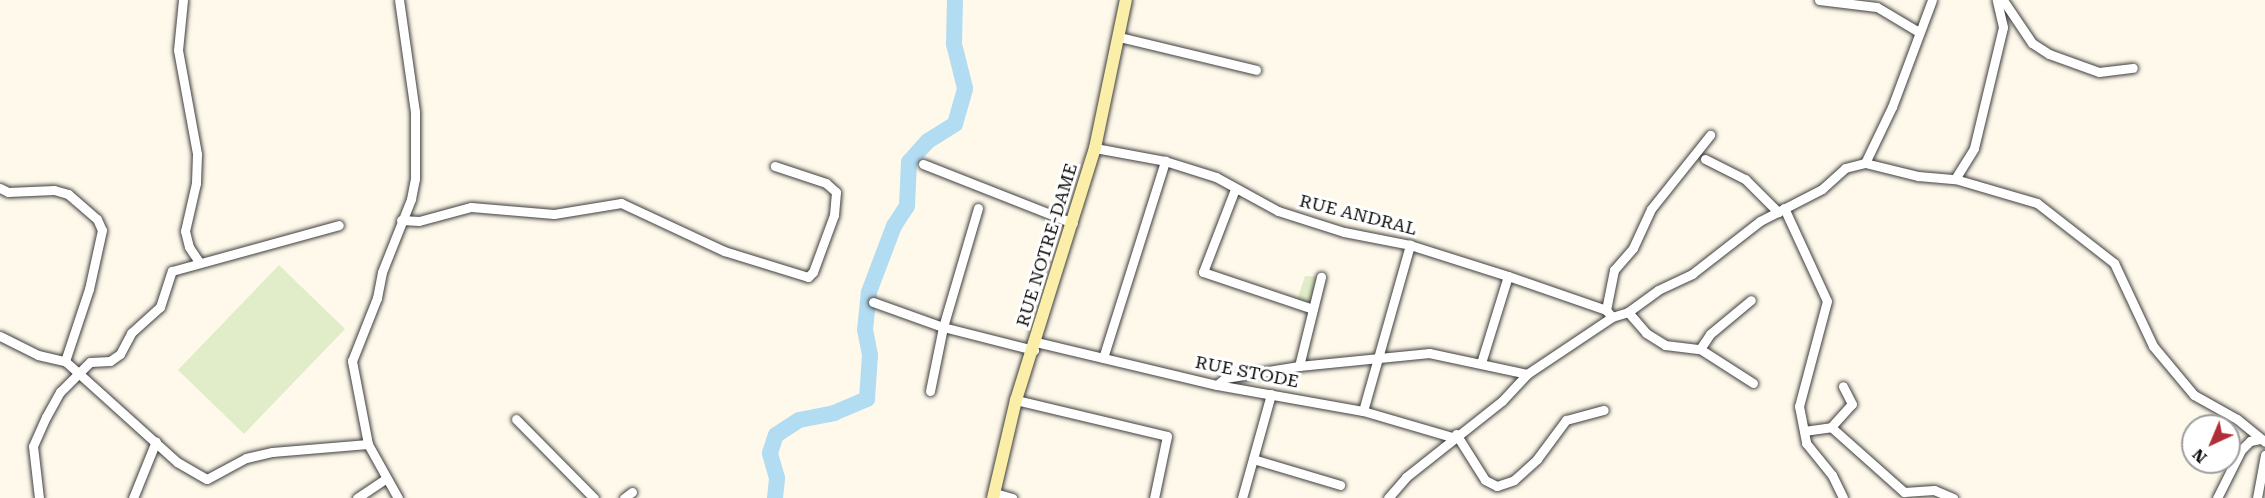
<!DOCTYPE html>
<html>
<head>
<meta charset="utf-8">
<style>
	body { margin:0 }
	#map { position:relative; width:2265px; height:498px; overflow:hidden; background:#fef9ea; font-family:"Roboto Serif",serif }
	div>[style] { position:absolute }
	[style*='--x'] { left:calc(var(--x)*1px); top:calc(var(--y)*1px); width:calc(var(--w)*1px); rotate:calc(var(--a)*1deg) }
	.pitch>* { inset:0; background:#e1edc8 }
	.river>* { height:16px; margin:-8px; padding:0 8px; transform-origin:8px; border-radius:8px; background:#b2dcf2 }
	.roads { filter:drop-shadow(0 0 2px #3e3e3e) drop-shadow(0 0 2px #3e3e3e) }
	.street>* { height:9px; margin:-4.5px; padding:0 4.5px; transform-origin:4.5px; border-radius:4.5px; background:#fff }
	.secondary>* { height:12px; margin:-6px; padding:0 6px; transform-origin:6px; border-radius:6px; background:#faeea9 }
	span { translate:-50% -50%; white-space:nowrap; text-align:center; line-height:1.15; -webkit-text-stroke:6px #fff; paint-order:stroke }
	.street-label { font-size:18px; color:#0b0b0b }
	.north { position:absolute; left:2181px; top:414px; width:60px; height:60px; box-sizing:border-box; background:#fff; border:2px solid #9d9d9d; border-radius:50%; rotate:224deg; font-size:16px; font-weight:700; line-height:24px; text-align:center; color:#0b0b0b }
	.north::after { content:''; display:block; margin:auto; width:21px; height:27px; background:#b12d37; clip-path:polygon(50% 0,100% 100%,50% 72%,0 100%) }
</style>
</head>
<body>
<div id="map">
	<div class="pitch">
		<i style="clip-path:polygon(279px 265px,345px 329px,244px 434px,178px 370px)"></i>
		<i style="clip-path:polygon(1305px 276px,1321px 277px,1313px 309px,1296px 303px)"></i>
	</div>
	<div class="river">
		<i style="--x:775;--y:498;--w:20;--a:-84"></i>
		<i style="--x:777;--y:478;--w:26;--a:-106"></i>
		<i style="--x:770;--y:453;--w:19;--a:-72"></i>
		<i style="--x:776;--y:435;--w:27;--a:-33"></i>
		<i style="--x:799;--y:420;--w:36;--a:-11"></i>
		<i style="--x:834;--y:413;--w:36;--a:-23"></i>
		<i style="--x:867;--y:399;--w:44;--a:-86.1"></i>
		<i style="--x:870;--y:355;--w:25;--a:-101"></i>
		<i style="--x:865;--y:330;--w:38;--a:-84"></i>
		<i style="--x:869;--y:292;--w:71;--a:-69.3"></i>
		<i style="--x:894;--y:226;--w:24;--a:-57"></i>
		<i style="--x:907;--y:206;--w:44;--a:-87.4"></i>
		<i style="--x:909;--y:162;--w:28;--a:-48"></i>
		<i style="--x:928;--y:141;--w:32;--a:-32"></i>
		<i style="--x:955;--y:124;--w:37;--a:-74"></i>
		<i style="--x:965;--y:88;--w:45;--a:-104"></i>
		<i style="--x:954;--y:44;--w:44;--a:-88.7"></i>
	</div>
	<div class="roads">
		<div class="street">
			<i style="--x:183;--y:0;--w:50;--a:95.7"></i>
			<i style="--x:178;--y:50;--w:106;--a:79.6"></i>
			<i style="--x:197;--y:154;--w:29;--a:92"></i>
			<i style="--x:196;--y:183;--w:49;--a:102.9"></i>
			<i style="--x:185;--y:231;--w:16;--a:76"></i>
			<i style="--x:189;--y:247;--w:18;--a:56"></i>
			<i style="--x:1819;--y:0;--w:58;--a:6.9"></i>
			<i style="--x:1877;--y:7;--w:49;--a:30.8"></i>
			<i style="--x:2003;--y:0;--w:52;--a:56"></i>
			<i style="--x:2032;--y:43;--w:20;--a:33"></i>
			<i style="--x:2049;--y:54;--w:53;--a:19.8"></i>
			<i style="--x:2099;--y:72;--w:34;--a:-7"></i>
			<i style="--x:1119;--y:37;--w:141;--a:13.5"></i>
			<i style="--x:1095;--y:148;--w:71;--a:10.5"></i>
			<i style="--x:1165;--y:161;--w:53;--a:17.4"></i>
			<i style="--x:1216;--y:177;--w:71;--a:28.7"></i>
			<i style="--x:1278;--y:211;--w:69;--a:17.7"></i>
			<i style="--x:1344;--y:232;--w:67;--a:11.1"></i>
			<i style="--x:1410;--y:245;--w:103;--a:17.6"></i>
			<i style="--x:1508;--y:276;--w:104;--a:19.1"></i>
			<i style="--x:1606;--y:310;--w:9;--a:49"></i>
			<i style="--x:1705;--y:159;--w:45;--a:26.6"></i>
			<i style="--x:1745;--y:179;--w:47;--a:45"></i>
			<i style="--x:1865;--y:163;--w:62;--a:-64.3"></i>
			<i style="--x:1892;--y:107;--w:114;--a:-69.5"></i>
			<i style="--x:923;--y:164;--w:161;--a:21.5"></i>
			<i style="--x:1955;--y:179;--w:36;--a:-58"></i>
			<i style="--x:1974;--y:148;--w:124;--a:-76.5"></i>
			<i style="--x:2003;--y:27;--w:28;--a:-103"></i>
			<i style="--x:0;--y:188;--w:9;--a:27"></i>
			<i style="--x:8;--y:192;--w:46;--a:-2.5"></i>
			<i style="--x:54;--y:190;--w:15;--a:16"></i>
			<i style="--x:68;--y:194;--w:38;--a:41"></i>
			<i style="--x:97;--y:219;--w:12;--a:66"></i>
			<i style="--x:102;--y:230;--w:60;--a:102.4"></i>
			<i style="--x:89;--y:289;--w:76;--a:108.4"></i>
			<i style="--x:1235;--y:189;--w:89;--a:111.1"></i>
			<i style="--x:1203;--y:272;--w:116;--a:18.6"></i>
			<i style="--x:1784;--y:208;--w:102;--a:65.2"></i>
			<i style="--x:1827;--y:301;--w:109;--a:104.9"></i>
			<i style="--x:1799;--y:406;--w:38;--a:79"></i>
			<i style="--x:1806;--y:443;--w:41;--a:50.9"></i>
			<i style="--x:1832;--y:475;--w:25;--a:64"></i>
			<i style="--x:401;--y:220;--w:18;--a:3"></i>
			<i style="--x:419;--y:221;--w:54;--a:-15.1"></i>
			<i style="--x:471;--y:207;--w:83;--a:4.8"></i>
			<i style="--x:554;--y:214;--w:68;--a:-9.3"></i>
			<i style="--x:621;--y:203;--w:114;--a:25"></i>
			<i style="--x:724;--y:251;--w:88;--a:17.2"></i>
			<i style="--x:808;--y:277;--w:7;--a:-45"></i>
			<i style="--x:813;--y:272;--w:61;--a:-69.8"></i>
			<i style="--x:834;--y:215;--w:23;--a:-85"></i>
			<i style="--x:836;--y:192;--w:13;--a:-138"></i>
			<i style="--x:826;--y:183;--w:54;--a:-161.6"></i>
			<i style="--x:873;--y:302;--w:74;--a:19.7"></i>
			<i style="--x:943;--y:327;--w:124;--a:-73.6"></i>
			<i style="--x:1606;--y:310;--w:41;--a:-78.7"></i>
			<i style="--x:1614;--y:270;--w:29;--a:-49"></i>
			<i style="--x:1633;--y:248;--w:43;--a:-65.2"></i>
			<i style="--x:1651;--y:209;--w:95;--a:-51.4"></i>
			<i style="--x:1628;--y:312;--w:28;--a:49"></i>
			<i style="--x:1646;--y:333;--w:22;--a:32"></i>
			<i style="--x:1665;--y:345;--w:35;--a:7"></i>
			<i style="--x:1700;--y:349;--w:63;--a:32.7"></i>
			<i style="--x:0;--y:336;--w:42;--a:26.6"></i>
			<i style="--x:38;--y:355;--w:28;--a:13"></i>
			<i style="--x:65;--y:361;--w:151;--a:42"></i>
			<i style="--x:177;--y:462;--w:34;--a:30"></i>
			<i style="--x:207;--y:479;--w:44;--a:-28.3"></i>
			<i style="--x:246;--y:458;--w:27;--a:-13"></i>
			<i style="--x:272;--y:452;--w:96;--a:-4.8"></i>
			<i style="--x:1036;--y:342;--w:186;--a:13.4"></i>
			<i style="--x:1217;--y:385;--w:148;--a:10.1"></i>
			<i style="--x:1363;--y:411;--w:93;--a:16.3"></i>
			<i style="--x:1700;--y:349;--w:18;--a:-56"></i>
			<i style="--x:1710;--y:334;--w:53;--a:-39.7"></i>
			<i style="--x:1103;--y:358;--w:207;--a:-72.5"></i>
			<i style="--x:1481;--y:363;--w:91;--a:-72.8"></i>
			<i style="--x:1299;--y:366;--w:92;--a:-76.1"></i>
			<i style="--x:1217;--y:385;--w:11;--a:-41"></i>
			<i style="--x:1225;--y:378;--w:75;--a:-9.2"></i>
			<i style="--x:1299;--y:366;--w:131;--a:-5.7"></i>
			<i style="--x:1429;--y:353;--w:100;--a:12.1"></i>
			<i style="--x:930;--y:391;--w:65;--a:-78.5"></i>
			<i style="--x:943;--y:327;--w:94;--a:14.2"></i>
			<i style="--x:1016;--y:400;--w:155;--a:13.4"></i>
			<i style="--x:1167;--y:436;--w:63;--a:101.8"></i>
			<i style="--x:1363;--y:411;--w:173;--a:-74.2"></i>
			<i style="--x:516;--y:419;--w:111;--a:45.4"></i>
			<i style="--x:1831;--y:427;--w:31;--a:-48"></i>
			<i style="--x:1852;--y:404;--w:20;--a:-117"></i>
			<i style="--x:1804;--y:431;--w:27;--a:-8"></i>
			<i style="--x:1831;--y:427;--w:98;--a:41.7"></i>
			<i style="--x:1904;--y:492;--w:30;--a:-4"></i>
			<i style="--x:1934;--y:490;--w:21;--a:23"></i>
			<i style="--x:1456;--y:434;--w:54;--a:57.8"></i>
			<i style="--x:1485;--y:480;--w:13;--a:27"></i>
			<i style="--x:1497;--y:486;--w:18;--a:-19"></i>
			<i style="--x:1514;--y:480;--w:31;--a:-42"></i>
			<i style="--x:1537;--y:459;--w:49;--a:-53.4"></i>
			<i style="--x:1566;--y:420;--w:39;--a:-15"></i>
			<i style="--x:1253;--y:459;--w:91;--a:16.6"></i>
			<i style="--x:995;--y:493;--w:18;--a:16"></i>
			<i style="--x:39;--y:498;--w:52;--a:-96.6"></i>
			<i style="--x:33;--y:446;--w:32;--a:-66"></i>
			<i style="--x:46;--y:417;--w:29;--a:-61"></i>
			<i style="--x:60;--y:392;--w:42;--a:-45"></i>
			<i style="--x:90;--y:362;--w:20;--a:-3"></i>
			<i style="--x:110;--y:361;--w:12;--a:-35"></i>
			<i style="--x:120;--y:354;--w:24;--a:-62"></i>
			<i style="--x:131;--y:333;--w:39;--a:-42"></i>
			<i style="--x:160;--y:307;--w:38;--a:-72"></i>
			<i style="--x:172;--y:271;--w:173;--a:-15.4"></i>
			<i style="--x:133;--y:498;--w:61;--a:-68"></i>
			<i style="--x:357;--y:498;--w:32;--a:-34"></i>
			<i style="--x:398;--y:498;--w:62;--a:-119.1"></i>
			<i style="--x:368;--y:444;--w:85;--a:-100.9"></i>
			<i style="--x:352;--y:361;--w:68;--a:-68.4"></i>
			<i style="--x:377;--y:298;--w:26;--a:-79"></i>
			<i style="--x:382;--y:272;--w:79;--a:-68.3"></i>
			<i style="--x:411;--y:199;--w:20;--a:-79"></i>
			<i style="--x:415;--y:179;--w:67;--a:-90"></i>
			<i style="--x:415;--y:112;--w:113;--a:-98.1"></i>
			<i style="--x:624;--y:498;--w:10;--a:-37"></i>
			<i style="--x:1242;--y:498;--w:108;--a:-74.4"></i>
			<i style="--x:1388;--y:498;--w:28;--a:-49"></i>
			<i style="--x:1406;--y:477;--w:122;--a:-38.4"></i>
			<i style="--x:1502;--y:401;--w:37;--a:-47"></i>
			<i style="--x:1527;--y:374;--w:102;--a:-33.8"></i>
			<i style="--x:1612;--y:317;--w:17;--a:-17"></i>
			<i style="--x:1628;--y:312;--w:37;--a:-36"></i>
			<i style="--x:1658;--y:290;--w:38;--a:-25"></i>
			<i style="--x:1692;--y:274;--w:86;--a:-37.9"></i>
			<i style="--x:1760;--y:221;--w:70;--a:-27.3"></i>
			<i style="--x:1822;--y:189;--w:31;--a:-42"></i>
			<i style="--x:1845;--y:168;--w:21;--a:-14"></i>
			<i style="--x:1865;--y:163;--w:55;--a:13.8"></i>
			<i style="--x:1918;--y:176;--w:37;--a:5"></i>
			<i style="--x:1955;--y:179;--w:85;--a:16.3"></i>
			<i style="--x:2037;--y:203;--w:98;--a:37.9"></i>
			<i style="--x:2114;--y:263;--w:92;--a:64.8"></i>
			<i style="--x:2153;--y:346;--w:64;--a:50.1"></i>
			<i style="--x:2194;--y:395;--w:49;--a:29.2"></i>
			<i style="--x:2237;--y:419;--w:36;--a:39"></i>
			<i style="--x:2217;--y:498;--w:54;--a:-63.4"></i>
			<i style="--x:2241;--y:450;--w:13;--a:-45"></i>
			<i style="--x:2250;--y:441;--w:10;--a:-11"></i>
			<i style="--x:2257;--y:498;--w:44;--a:-79.5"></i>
		</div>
		<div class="secondary">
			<i style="--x:993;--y:498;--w:101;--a:-76.8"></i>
			<i style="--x:1016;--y:400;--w:264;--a:-72.6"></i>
			<i style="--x:1095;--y:148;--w:151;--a:-78.2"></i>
		</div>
	</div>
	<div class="street-label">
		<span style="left:1358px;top:215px;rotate:14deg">RUE ANDRAL</span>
		<span style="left:1047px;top:245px;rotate:-73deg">RUE NOTRE-DAME</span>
		<span style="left:1247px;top:372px;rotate:11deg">RUE STODE</span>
	</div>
	<div class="north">N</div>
</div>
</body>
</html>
